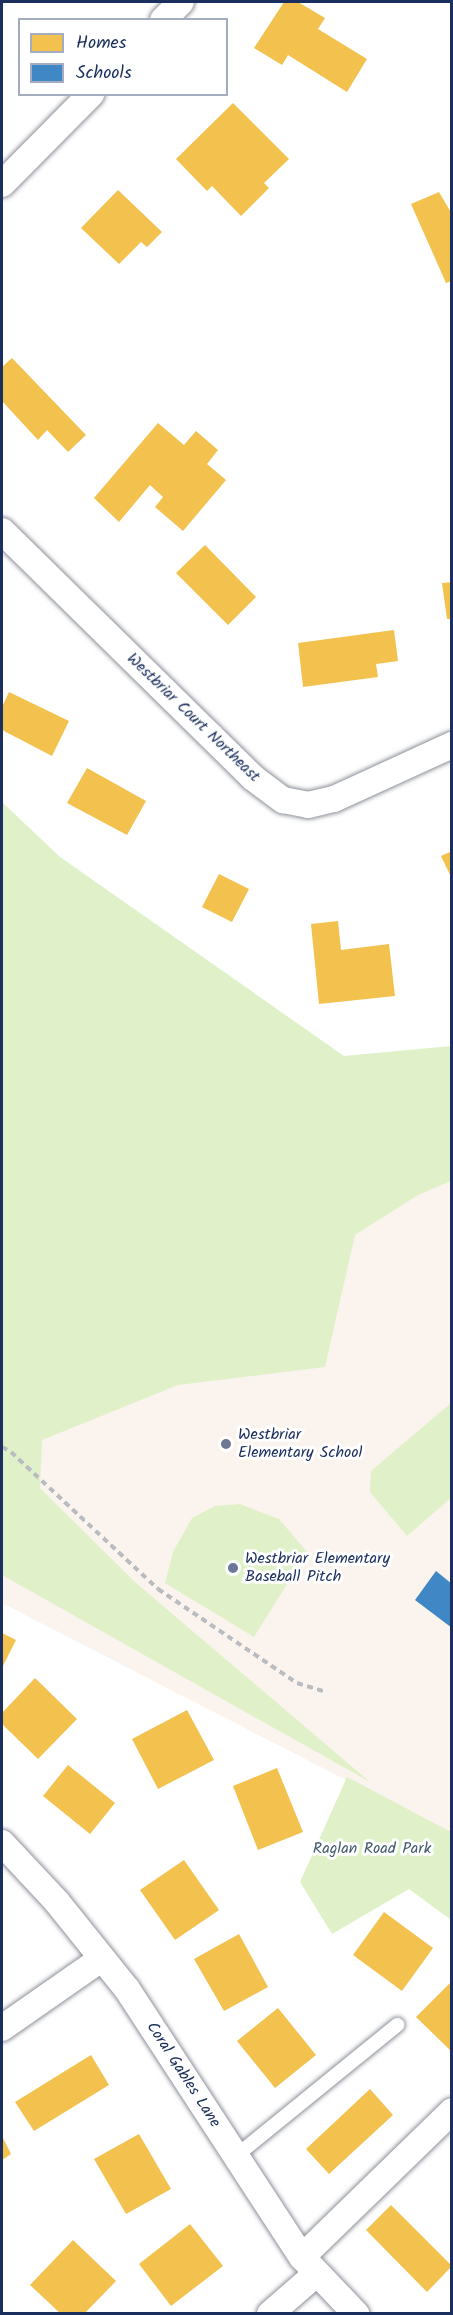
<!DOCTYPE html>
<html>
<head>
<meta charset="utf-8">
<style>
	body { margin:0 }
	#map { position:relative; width:453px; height:2315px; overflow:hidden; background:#fff; font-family:Kalam,sans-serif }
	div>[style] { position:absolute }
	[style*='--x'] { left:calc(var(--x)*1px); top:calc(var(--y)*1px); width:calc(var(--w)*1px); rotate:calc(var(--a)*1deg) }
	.built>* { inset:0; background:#fbf3ed }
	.green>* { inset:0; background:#e0f1c9 }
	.homes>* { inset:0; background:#f2c14e }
	.schools>* { inset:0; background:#3f88c5 }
	.path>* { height:4px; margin-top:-2px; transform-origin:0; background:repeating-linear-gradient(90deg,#b9bcc1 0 6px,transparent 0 10.5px) }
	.roads { filter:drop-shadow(0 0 2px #8e929a) drop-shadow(0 0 2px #8e929a) }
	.service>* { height:14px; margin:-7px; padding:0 7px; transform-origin:7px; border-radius:7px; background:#fff }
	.minor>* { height:26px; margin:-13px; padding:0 13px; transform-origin:13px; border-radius:13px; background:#fff }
	.dots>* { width:16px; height:16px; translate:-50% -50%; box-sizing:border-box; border:3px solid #fff; border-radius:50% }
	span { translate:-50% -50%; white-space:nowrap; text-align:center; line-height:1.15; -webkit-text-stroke:6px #fff; paint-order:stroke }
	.street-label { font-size:16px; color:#1b2f5e }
	.poi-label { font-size:16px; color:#1b2f5e }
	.left { translate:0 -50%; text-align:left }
	.park-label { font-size:16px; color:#465c6e }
	.frame { position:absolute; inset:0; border:3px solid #1b2f5e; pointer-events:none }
	.legend { position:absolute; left:18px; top:18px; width:210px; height:78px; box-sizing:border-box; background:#fff; border:2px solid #a4acbf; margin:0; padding:8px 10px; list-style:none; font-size:18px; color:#1b2f5e }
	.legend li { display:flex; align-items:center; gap:12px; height:30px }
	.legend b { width:30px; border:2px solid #a4acbf }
</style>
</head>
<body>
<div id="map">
	<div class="built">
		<i style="clip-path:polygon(451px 1072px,451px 1834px,2px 1603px,2px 1286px)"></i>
	</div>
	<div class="green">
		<i style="clip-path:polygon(2px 802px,60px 857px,344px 1056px,451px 1046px,451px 1181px,418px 1195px,355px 1235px,325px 1367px,178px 1385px,42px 1440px,40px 1488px,136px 1583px,370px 1782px,2px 1575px)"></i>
		<i style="clip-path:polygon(451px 1403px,451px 1498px,407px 1536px,370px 1492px,371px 1471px)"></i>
		<i style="clip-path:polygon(240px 1504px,279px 1519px,307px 1552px,254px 1637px,165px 1583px,173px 1552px,192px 1518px,215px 1506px)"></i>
		<i style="clip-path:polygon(347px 1777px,451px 1832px,451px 1920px,409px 1889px,332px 1934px,300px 1882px)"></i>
	</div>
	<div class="homes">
		<i style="clip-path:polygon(284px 2px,298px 2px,325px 18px,318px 29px,367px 59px,347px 92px,288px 55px,282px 65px,254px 48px)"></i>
		<i style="clip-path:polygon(233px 103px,289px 159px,264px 183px,269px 188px,241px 216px,212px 186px,207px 191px,176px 159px)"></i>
		<i style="clip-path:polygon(118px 190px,162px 232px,147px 247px,141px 242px,119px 264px,81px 228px)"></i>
		<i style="clip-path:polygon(439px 192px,452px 214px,452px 281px,446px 283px,411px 204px)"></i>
		<i style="clip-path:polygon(12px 358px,86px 435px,68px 452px,47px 430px,38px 440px,2px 401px,2px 367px)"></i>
		<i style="clip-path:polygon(158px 423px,184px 445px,196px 431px,218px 450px,207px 464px,226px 480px,183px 531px,155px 507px,163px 497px,150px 485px,119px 522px,94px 498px)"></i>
		<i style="clip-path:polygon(205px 545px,256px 597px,228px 625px,176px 573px)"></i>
		<i style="clip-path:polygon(452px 582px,452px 619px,447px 619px,442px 583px)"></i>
		<i style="clip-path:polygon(394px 630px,398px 661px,376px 664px,378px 677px,303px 687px,298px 643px)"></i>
		<i style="clip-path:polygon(9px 692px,69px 721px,52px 756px,2px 730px,2px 707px)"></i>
		<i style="clip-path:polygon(87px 768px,146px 801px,127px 835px,67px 803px)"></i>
		<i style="clip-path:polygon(452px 851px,452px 879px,441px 856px)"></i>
		<i style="clip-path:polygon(219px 874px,249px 889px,232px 922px,202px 907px)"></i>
		<i style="clip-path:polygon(338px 921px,341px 950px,389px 944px,395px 996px,319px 1004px,311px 924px)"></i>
		<i style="clip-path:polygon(2px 1633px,16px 1640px,2px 1668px)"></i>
		<i style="clip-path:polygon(35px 1678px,77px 1719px,38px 1759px,2px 1724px,2px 1713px)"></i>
		<i style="clip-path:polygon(187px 1710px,214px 1760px,158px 1789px,132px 1739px)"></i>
		<i style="clip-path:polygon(68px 1765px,115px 1803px,90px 1834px,43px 1796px)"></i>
		<i style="clip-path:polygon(277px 1768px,303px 1832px,258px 1850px,233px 1786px)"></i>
		<i style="clip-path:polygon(184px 1860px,219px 1910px,175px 1940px,140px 1890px)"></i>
		<i style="clip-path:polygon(384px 1912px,433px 1948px,402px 1991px,353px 1955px)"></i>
		<i style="clip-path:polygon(239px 1934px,268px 1987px,224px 2011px,194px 1959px)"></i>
		<i style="clip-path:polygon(452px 1981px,452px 2052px,416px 2017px)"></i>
		<i style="clip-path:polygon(278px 2008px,316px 2055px,275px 2088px,237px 2041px)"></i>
		<i style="clip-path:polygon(91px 2055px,109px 2085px,34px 2131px,15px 2102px)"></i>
		<i style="clip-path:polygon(370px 2089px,393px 2115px,329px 2174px,306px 2149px)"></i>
		<i style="clip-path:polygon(139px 2134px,171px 2189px,126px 2214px,94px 2159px)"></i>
		<i style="clip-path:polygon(2px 2136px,11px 2154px,2px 2160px)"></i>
		<i style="clip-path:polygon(391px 2205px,452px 2266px,427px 2292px,366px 2230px)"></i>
		<i style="clip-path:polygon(190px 2224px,223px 2266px,171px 2306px,139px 2264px)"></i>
		<i style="clip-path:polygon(73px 2240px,116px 2281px,84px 2314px,61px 2314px,30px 2285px)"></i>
	</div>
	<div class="schools">
		<i style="clip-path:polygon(436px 1571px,452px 1584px,452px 1628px,415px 1600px)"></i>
	</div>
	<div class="path">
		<i style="--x:2;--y:1447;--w:10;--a:29"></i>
		<i style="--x:11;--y:1452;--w:201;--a:43"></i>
		<i style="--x:158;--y:1589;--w:168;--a:34.1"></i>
		<i style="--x:297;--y:1683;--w:31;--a:17"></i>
	</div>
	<div class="roads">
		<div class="service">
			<i style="--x:236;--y:2156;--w:208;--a:-39.1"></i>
		</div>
		<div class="minor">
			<i style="--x:163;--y:20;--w:25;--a:-45"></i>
			<i style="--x:2;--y:184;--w:127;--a:-45.3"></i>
			<i style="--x:2;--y:531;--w:351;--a:44.5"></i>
			<i style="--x:252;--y:777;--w:39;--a:37"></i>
			<i style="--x:283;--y:800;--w:25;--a:11"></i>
			<i style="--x:308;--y:805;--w:27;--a:-13"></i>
			<i style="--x:334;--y:799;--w:130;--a:-24.6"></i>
			<i style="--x:2;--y:1843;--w:81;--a:47"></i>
			<i style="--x:57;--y:1902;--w:112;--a:51.2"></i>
			<i style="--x:127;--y:1989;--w:320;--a:56.9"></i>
			<i style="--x:302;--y:2257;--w:79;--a:46.5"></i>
			<i style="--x:2;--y:2028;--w:121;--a:-34.9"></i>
			<i style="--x:302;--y:2257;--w:209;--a:-44.2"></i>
			<i style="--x:270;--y:2314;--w:62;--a:-41.1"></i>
		</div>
	</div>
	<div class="dots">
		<i style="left:226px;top:1444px;background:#6b7896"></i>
		<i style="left:233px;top:1568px;background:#6b7896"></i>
	</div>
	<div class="street-label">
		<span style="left:193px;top:718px;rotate:44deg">Westbriar Court Northeast</span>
		<span style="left:183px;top:2075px;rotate:57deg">Coral Gables Lane</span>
	</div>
	<div class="poi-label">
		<span class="left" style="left:238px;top:1444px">Westbriar<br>Elementary School</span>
		<span class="left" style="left:245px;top:1568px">Westbriar Elementary<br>Baseball Pitch</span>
	</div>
	<div class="park-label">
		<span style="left:372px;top:1849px">Raglan Road Park</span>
	</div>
	<div class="frame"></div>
	<ul class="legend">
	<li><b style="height:16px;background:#f2c14e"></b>Homes</li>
	<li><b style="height:16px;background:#3f88c5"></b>Schools</li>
	</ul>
</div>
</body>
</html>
